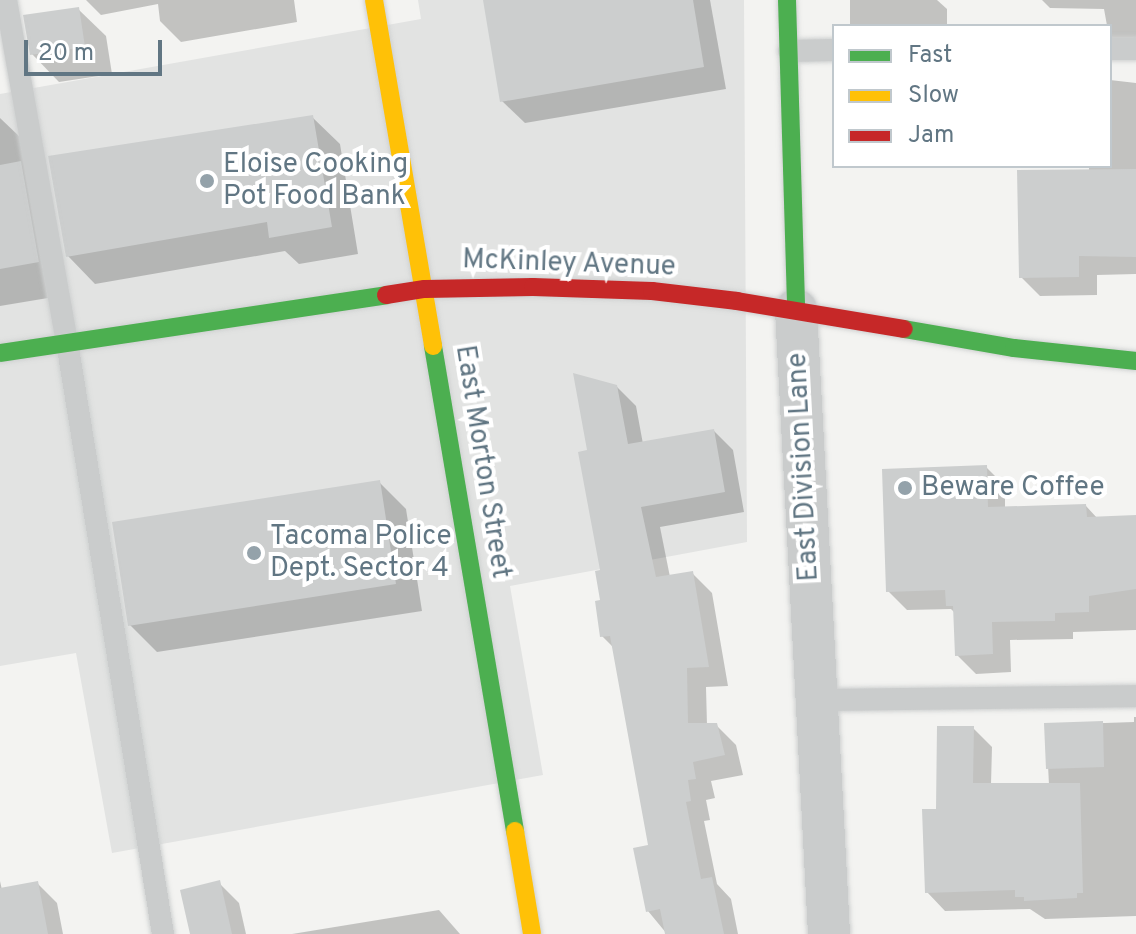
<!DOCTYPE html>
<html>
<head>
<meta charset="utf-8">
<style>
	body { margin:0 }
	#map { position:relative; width:1136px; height:934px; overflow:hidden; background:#f3f3f1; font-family:Overpass,sans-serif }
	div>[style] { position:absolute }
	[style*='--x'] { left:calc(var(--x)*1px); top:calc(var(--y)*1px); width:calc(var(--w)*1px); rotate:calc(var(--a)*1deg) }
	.built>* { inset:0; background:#e2e3e2 }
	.shadow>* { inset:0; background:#0003 }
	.building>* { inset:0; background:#cccece }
	.roads { filter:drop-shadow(0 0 2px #cfd1d1) drop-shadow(0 0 2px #cfd1d1) }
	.lane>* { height:22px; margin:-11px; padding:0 11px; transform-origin:11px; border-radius:11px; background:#cacccc }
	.street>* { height:42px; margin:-21px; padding:0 21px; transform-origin:21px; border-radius:21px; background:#cacccc }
	.fast>* { height:18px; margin:-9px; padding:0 9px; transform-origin:9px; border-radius:9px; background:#4caf50 }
	.slow>* { height:18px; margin:-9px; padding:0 9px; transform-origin:9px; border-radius:9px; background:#ffc107 }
	.jam>* { height:18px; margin:-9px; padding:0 9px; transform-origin:9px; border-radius:9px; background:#c62828 }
	.dots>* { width:22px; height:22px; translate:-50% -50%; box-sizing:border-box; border:4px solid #fff; border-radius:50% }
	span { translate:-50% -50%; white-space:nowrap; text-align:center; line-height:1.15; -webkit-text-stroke:8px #fff; paint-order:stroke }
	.poi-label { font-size:28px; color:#617683 }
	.left { translate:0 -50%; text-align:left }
	.street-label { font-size:28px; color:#617683 }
	.legend { position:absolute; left:832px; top:24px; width:280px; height:144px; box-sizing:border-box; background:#fff; border:2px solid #c0c8cd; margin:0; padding:10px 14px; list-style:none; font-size:24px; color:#617683 }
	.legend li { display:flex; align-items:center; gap:16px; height:40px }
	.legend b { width:40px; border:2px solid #c0c8cd }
	.scale { position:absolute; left:24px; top:40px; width:138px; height:36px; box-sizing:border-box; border:4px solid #617683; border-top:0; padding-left:10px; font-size:24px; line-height:28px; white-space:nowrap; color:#617683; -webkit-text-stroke:6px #fff; paint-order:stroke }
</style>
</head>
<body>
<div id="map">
	<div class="built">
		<i style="clip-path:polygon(418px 0,744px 0,747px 542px,510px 586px,543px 775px,112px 853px,76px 653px,0 666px,0 94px,421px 19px)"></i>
	</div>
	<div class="shadow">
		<i style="clip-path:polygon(86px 0,294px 0,297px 22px,181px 42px,160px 21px,158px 4px,101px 15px)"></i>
		<i style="clip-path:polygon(485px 0,710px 0,726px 89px,525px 123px,502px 101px)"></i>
		<i style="clip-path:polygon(850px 0,937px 0,947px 9px,947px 26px,850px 26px)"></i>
		<i style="clip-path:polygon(1042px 0,1136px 0,1136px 51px,1110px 42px,1104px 9px,1050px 8px)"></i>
		<i style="clip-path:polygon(78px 9px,106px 36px,112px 74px,59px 82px,32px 54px)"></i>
		<i style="clip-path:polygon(1110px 80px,1136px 83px,1136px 274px,1097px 275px,1097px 295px,1040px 296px,1021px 277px,1089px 172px,1089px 166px,1110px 166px)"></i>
		<i style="clip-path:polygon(312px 117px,340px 144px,358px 254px,299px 264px,285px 251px,95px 284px,68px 256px)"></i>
		<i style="clip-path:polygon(0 118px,21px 138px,48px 298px,0 306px)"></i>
		<i style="clip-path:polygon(616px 386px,636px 406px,643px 444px,714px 431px,733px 450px,744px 512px,660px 527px,670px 577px,692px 573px,712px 593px,728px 686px,706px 687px,707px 725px,716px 725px,736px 745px,743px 775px,711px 781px,715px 798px,706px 800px,710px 820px,704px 821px,717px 884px,731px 899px,738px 934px,667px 934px,648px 911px,651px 846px,615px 649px,602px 636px,602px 572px,589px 452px)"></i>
		<i style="clip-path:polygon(986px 467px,1005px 486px,1005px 508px,1086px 506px,1098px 519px,1136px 517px,1136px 630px,1073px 632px,1073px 639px,1010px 640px,1011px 672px,976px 674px,957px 655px,955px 613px,951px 609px,907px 610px,888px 591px)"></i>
		<i style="clip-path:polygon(379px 482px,406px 509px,422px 611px,157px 652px,130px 625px)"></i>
		<i style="clip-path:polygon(1134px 717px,1136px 717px,1136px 916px,1045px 919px,1030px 909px,945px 911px,927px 892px,938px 810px,973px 728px,992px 747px,991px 785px,1049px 785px,1046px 725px,1134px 722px)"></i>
		<i style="clip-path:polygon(0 881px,2px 890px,37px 883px,57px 903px,63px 934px,0 934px)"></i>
		<i style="clip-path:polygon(219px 883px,239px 903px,246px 934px,193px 934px)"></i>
		<i style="clip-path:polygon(439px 910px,460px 934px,292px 934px)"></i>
	</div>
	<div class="building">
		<i style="clip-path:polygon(483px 0,693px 0,704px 67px,500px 102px)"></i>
		<i style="clip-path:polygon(79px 7px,85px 47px,30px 55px,23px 15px)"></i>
		<i style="clip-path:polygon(313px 115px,332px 227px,269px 238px,267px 222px,66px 257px,48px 156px)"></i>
		<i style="clip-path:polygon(21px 161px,39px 262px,0 269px,0 165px)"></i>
		<i style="clip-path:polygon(1136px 169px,1136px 257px,1079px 256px,1079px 277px,1019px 278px,1017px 170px)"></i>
		<i style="clip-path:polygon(573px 373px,617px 385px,628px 444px,714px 429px,725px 492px,641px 507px,656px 577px,693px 571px,709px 667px,687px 668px,688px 723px,717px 723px,725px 755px,693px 762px,696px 779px,688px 780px,691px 801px,686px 802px,701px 879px,712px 877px,724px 934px,665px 934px,660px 909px,646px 912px,633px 848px,648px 845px,610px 636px,600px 637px,595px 601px,600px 600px,595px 571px,600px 570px,578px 452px,587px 450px)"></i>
		<i style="clip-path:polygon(987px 465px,988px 507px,1086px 504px,1087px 517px,1136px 515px,1136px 589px,1089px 596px,1089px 612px,1055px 613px,1055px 621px,992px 622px,993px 654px,955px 656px,953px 606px,946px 606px,945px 590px,886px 592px,882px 469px)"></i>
		<i style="clip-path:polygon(380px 480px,396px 584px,128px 626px,112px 522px)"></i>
		<i style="clip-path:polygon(1103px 721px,1104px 767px,1046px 769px,1044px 723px)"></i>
		<i style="clip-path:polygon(937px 726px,974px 726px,973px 783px,1080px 783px,1083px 893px,1077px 893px,1077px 898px,1024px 901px,1024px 897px,1015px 897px,1015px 890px,925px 893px,922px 809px,936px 809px)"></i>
		<i style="clip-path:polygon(220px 880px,232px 934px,190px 934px,180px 890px)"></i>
		<i style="clip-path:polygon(38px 881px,48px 934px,0 934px,0 888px)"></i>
	</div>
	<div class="roads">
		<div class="lane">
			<i style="--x:6;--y:0;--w:347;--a:79.9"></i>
			<i style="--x:67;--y:342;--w:600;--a:80.79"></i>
			<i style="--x:1110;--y:49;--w:26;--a:0"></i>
			<i style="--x:789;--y:51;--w:45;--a:-1.3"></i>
			<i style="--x:815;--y:700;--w:321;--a:-0.7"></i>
		</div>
		<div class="street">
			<i style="--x:796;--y:310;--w:625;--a:86.97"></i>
		</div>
		<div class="fast">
			<i style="--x:787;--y:0;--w:310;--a:88.3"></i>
			<i style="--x:904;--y:329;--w:112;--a:9.8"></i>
			<i style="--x:1014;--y:348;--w:123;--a:6.1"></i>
			<i style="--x:433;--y:346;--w:492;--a:80.4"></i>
			<i style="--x:0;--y:353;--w:390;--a:-8.5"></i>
		</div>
		<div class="slow">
			<i style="--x:374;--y:0;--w:351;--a:80.3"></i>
			<i style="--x:515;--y:831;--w:104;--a:80.6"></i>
		</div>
		<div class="jam">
			<i style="--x:386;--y:295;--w:39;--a:-9"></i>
			<i style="--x:425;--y:289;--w:108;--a:-1.1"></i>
			<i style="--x:533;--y:287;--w:119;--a:1.9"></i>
			<i style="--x:652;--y:291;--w:86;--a:6.7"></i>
			<i style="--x:737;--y:301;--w:169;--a:9.5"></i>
		</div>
	</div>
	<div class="dots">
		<i style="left:207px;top:181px;background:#94a2aa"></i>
		<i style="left:905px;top:488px;background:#94a2aa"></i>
		<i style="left:254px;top:553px;background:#94a2aa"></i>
	</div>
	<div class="poi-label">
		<span class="left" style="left:223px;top:181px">Eloise Cooking<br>Pot Food Bank</span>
		<span class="left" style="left:921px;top:488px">Beware Coffee</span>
		<span class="left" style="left:270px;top:553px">Tacoma Police<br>Dept. Sector 4</span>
	</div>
	<div class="street-label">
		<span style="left:569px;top:264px;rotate:2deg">McKinley Avenue</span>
		<span style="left:482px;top:462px;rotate:81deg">East Morton Street</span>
		<span style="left:804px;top:467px;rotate:-93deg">East Division Lane</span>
	</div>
	<ul class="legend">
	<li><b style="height:10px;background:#4caf50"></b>Fast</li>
	<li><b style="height:10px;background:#ffc107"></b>Slow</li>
	<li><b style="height:10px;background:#c62828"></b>Jam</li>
	</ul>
	<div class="scale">20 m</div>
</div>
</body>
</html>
